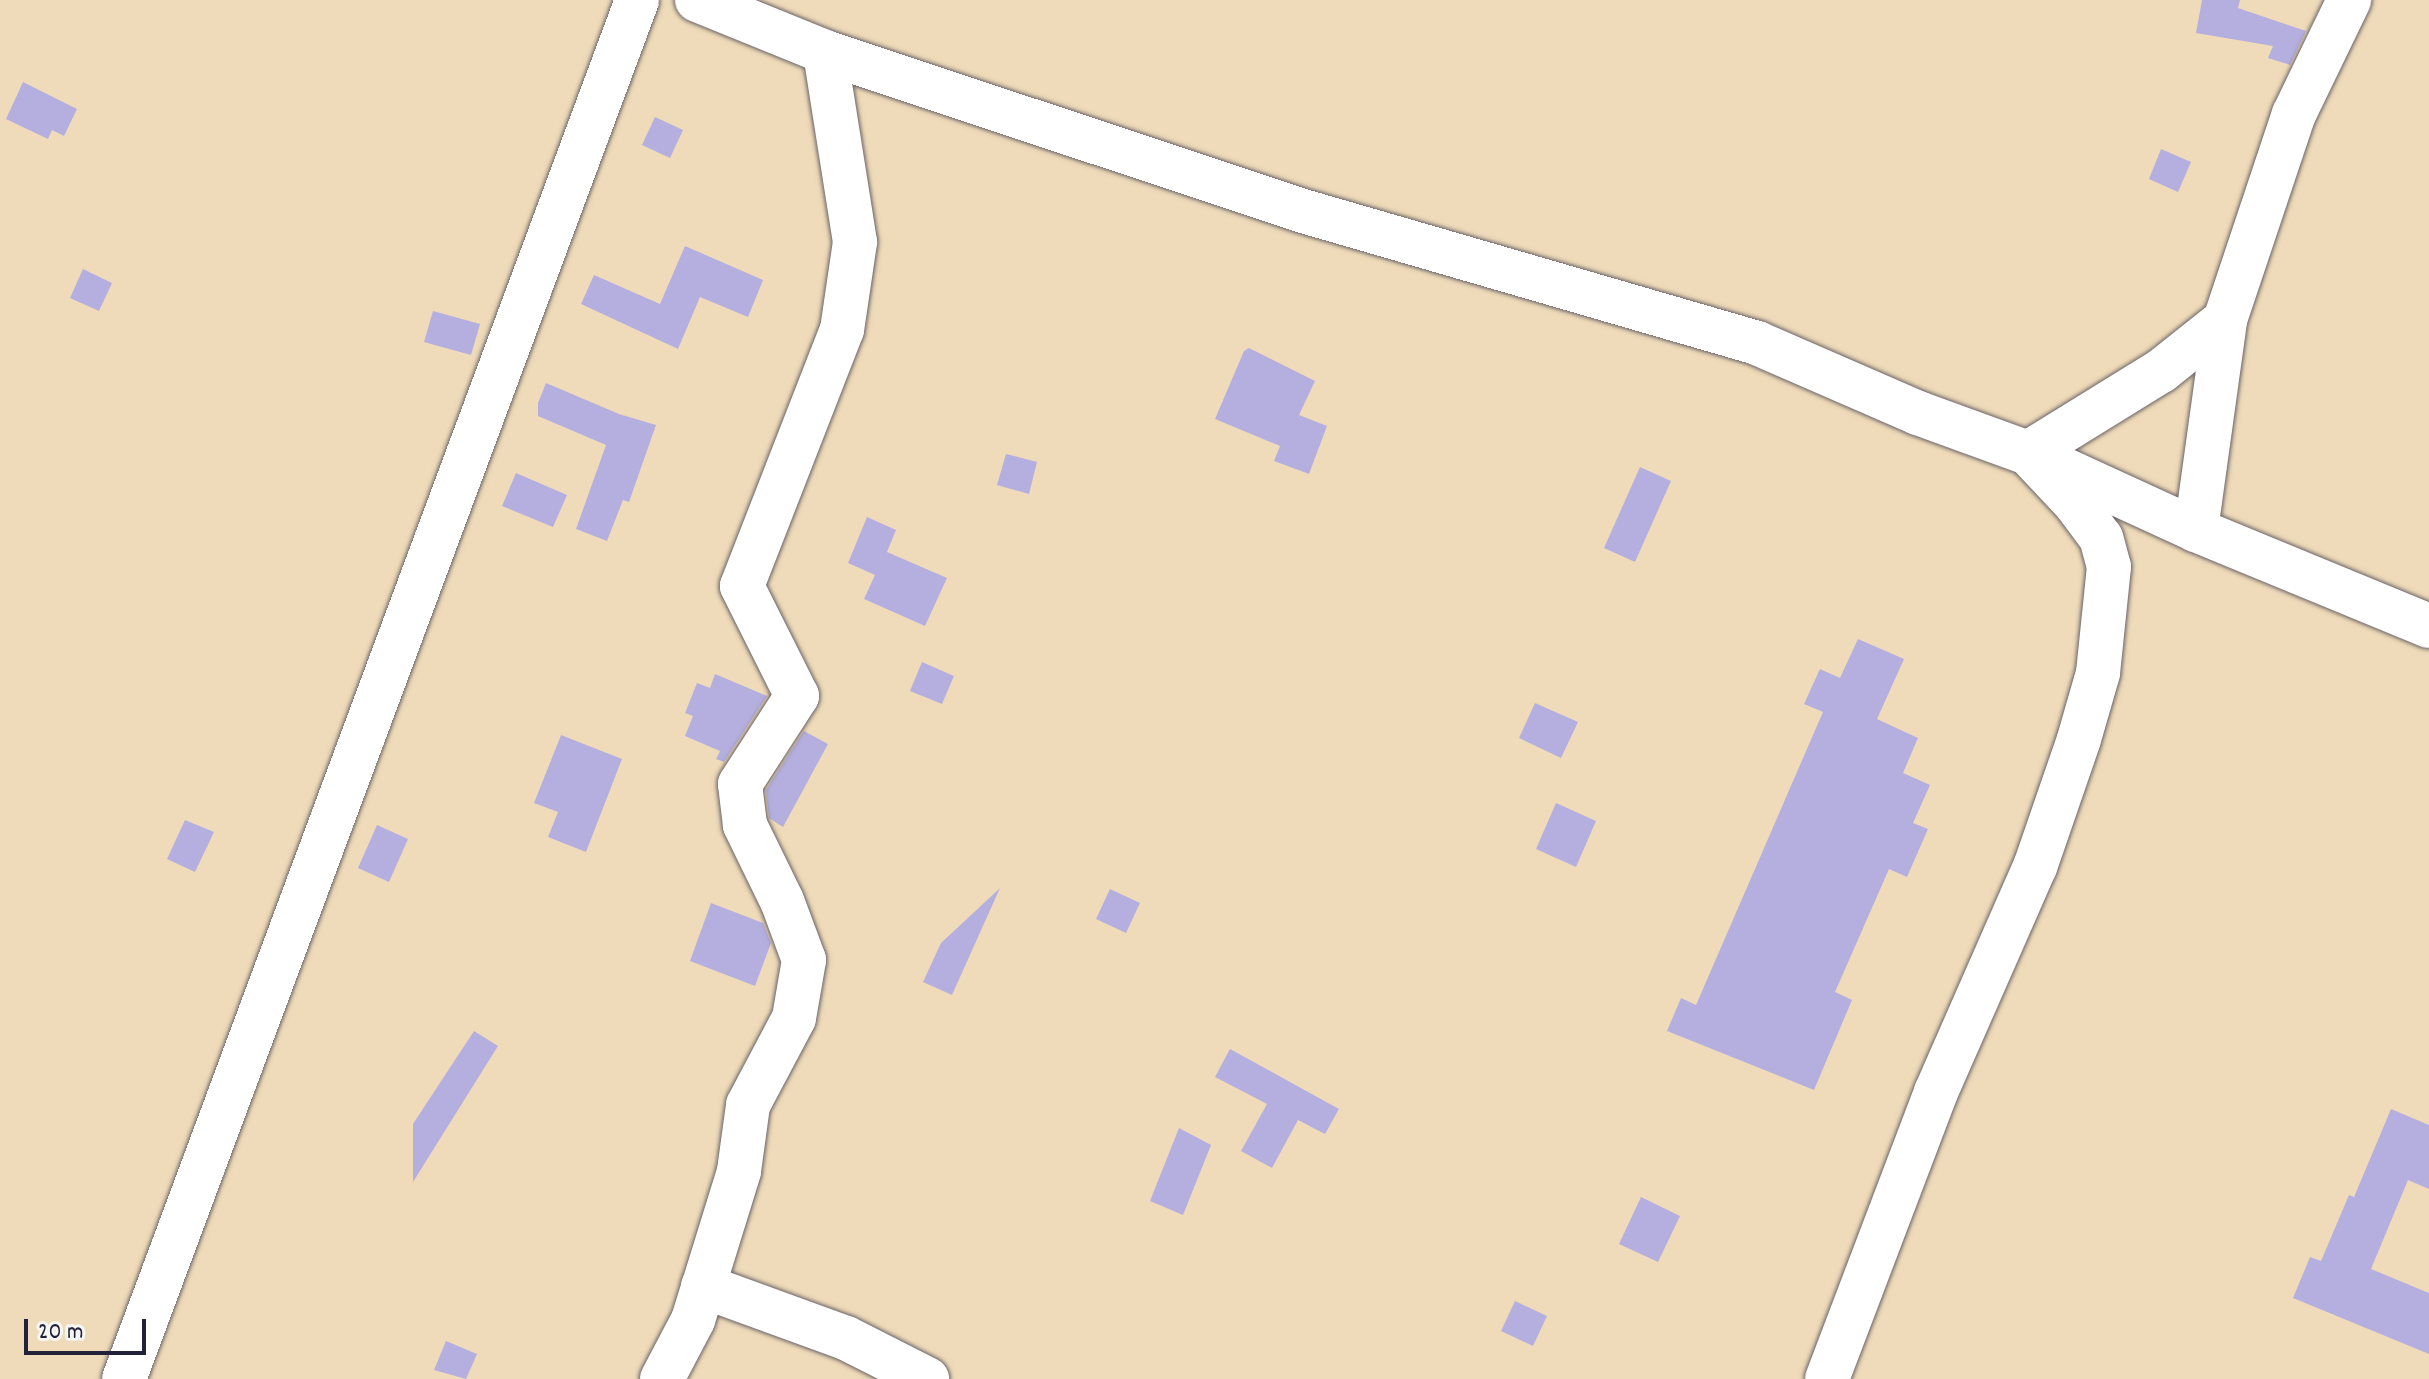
<!DOCTYPE html>
<html>
<head>
<meta charset="utf-8">
<style>
	body { margin:0 }
	#map { position:relative; width:2429px; height:1379px; overflow:hidden; background:#efdbb9; font-family:Dekko,sans-serif }
	div>[style] { position:absolute }
	[style*='--x'] { left:calc(var(--x)*1px); top:calc(var(--y)*1px); width:calc(var(--w)*1px); rotate:calc(var(--a)*1deg) }
	.building>* { inset:0; background:#b5afe0 }
	.roads { filter:drop-shadow(0 0 2px #6a6367) drop-shadow(0 0 2px #6a6367) }
	.street>* { height:44px; margin:-22px; padding:0 22px; transform-origin:22px; border-radius:22px; background:#fff }
	span { translate:-50% -50%; white-space:nowrap; text-align:center; line-height:1.15; -webkit-text-stroke:6px #f6f6f2; paint-order:stroke }
	.scale { position:absolute; left:24px; top:1319px; width:122px; height:36px; box-sizing:border-box; border:4px solid #22223b; border-top:0; padding-left:10px; font-size:24px; line-height:28px; white-space:nowrap; color:#22223b; -webkit-text-stroke:6px #f6f6f2; paint-order:stroke }
</style>
</head>
<body>
<div id="map">
	<div class="building">
		<i style="clip-path:polygon(2202px 0,2240px 0,2238px 8px,2306px 31px,2290px 65px,2268px 58px,2273px 46px,2196px 33px)"></i>
		<i style="clip-path:polygon(23px 82px,77px 109px,64px 136px,52px 130px,48px 139px,6px 119px)"></i>
		<i style="clip-path:polygon(655px 117px,683px 130px,670px 158px,642px 145px)"></i>
		<i style="clip-path:polygon(2161px 149px,2191px 162px,2178px 192px,2149px 179px)"></i>
		<i style="clip-path:polygon(685px 246px,763px 280px,748px 317px,700px 297px,678px 349px,581px 304px,594px 275px,660px 304px)"></i>
		<i style="clip-path:polygon(83px 269px,112px 283px,99px 311px,70px 298px)"></i>
		<i style="clip-path:polygon(433px 311px,480px 324px,471px 355px,424px 342px)"></i>
		<i style="clip-path:polygon(1249px 348px,1315px 381px,1299px 415px,1327px 426px,1309px 474px,1274px 461px,1280px 446px,1215px 419px,1244px 351px)"></i>
		<i style="clip-path:polygon(546px 383px,619px 414px,656px 425px,629px 502px,623px 500px,607px 541px,576px 529px,606px 445px,538px 416px,538px 403px)"></i>
		<i style="clip-path:polygon(1006px 454px,1037px 462px,1029px 494px,997px 485px)"></i>
		<i style="clip-path:polygon(1640px 467px,1671px 481px,1635px 562px,1604px 548px)"></i>
		<i style="clip-path:polygon(516px 473px,567px 495px,553px 527px,502px 506px)"></i>
		<i style="clip-path:polygon(867px 517px,896px 530px,887px 552px,947px 578px,925px 626px,864px 599px,875px 575px,848px 563px)"></i>
		<i style="clip-path:polygon(1858px 639px,1904px 659px,1877px 719px,1918px 738px,1903px 773px,1930px 785px,1913px 823px,1928px 829px,1907px 877px,1889px 869px,1835px 992px,1852px 1000px,1814px 1090px,1667px 1031px,1681px 998px,1696px 1005px,1823px 712px,1804px 704px,1820px 669px,1840px 678px)"></i>
		<i style="clip-path:polygon(922px 662px,954px 676px,942px 704px,910px 691px)"></i>
		<i style="clip-path:polygon(715px 674px,767px 696px,724px 762px,716px 759px,720px 751px,685px 736px,693px 716px,685px 713px,697px 683px,710px 688px)"></i>
		<i style="clip-path:polygon(1535px 703px,1578px 722px,1561px 758px,1519px 738px)"></i>
		<i style="clip-path:polygon(804px 731px,828px 744px,783px 827px,769px 818px,766px 790px)"></i>
		<i style="clip-path:polygon(561px 735px,622px 759px,586px 852px,548px 837px,558px 812px,534px 803px)"></i>
		<i style="clip-path:polygon(1556px 803px,1596px 821px,1576px 867px,1536px 849px)"></i>
		<i style="clip-path:polygon(185px 820px,214px 832px,195px 872px,167px 859px)"></i>
		<i style="clip-path:polygon(377px 825px,408px 839px,389px 882px,358px 868px)"></i>
		<i style="clip-path:polygon(1000px 888px,952px 995px,923px 982px,941px 943px)"></i>
		<i style="clip-path:polygon(1110px 889px,1140px 903px,1126px 933px,1096px 919px)"></i>
		<i style="clip-path:polygon(711px 903px,763px 923px,771px 943px,755px 986px,690px 961px)"></i>
		<i style="clip-path:polygon(474px 1031px,498px 1046px,413px 1182px,413px 1124px)"></i>
		<i style="clip-path:polygon(1230px 1049px,1339px 1109px,1325px 1134px,1298px 1120px,1272px 1168px,1241px 1151px,1267px 1104px,1215px 1077px)"></i>
		<i style="clip-path:polygon(2391px 1109px,2429px 1125px,2429px 1189px,2408px 1180px,2371px 1269px,2429px 1293px,2429px 1354px,2293px 1298px,2310px 1257px,2321px 1261px,2349px 1195px,2354px 1197px)"></i>
		<i style="clip-path:polygon(1179px 1128px,1211px 1145px,1183px 1215px,1150px 1201px)"></i>
		<i style="clip-path:polygon(1641px 1197px,1680px 1216px,1658px 1262px,1619px 1244px)"></i>
		<i style="clip-path:polygon(1515px 1301px,1547px 1316px,1533px 1346px,1501px 1331px)"></i>
		<i style="clip-path:polygon(446px 1341px,477px 1354px,466px 1379px,434px 1370px)"></i>
	</div>
	<div class="roads">
		<div class="street">
			<i style="--x:697;--y:0;--w:138;--a:22.1"></i>
			<i style="--x:825;--y:52;--w:504;--a:18.4"></i>
			<i style="--x:1303;--y:211;--w:473;--a:16.2"></i>
			<i style="--x:1757;--y:343;--w:176;--a:23.5"></i>
			<i style="--x:1918;--y:413;--w:117;--a:20"></i>
			<i style="--x:2028;--y:453;--w:185;--a:24.6"></i>
			<i style="--x:2196;--y:530;--w:252;--a:22.4"></i>
			<i style="--x:2196;--y:530;--w:212;--a:-82.1"></i>
			<i style="--x:2225;--y:320;--w:217;--a:-71.5"></i>
			<i style="--x:2294;--y:114;--w:127;--a:-64.2"></i>
			<i style="--x:703;--y:1286;--w:152;--a:20"></i>
			<i style="--x:846;--y:1338;--w:91;--a:26.8"></i>
			<i style="--x:124;--y:1379;--w:1471;--a:-69.59"></i>
			<i style="--x:662;--y:1379;--w:67;--a:-62.3"></i>
			<i style="--x:693;--y:1320;--w:156;--a:-72.8"></i>
			<i style="--x:739;--y:1171;--w:67;--a:-82.2"></i>
			<i style="--x:748;--y:1105;--w:98;--a:-62.1"></i>
			<i style="--x:794;--y:1018;--w:59;--a:-80.2"></i>
			<i style="--x:804;--y:960;--w:63;--a:-110.4"></i>
			<i style="--x:782;--y:901;--w:85;--a:-116"></i>
			<i style="--x:745;--y:825;--w:41;--a:-97"></i>
			<i style="--x:740;--y:784;--w:105;--a:-57.1"></i>
			<i style="--x:797;--y:696;--w:123;--a:-116.6"></i>
			<i style="--x:742;--y:586;--w:275;--a:-68.7"></i>
			<i style="--x:842;--y:330;--w:89;--a:-81.6"></i>
			<i style="--x:855;--y:242;--w:192;--a:-99"></i>
			<i style="--x:1827;--y:1379;--w:307;--a:-69.2"></i>
			<i style="--x:1936;--y:1092;--w:246;--a:-66.3"></i>
			<i style="--x:2035;--y:867;--w:135;--a:-71"></i>
			<i style="--x:2079;--y:739;--w:69;--a:-73.9"></i>
			<i style="--x:2098;--y:673;--w:107;--a:-84.1"></i>
			<i style="--x:2109;--y:567;--w:30;--a:-105"></i>
			<i style="--x:2101;--y:538;--w:44;--a:-126.6"></i>
			<i style="--x:2075;--y:503;--w:69;--a:-133.2"></i>
			<i style="--x:2028;--y:453;--w:156;--a:-31.7"></i>
			<i style="--x:2161;--y:371;--w:82;--a:-38.6"></i>
		</div>
	</div>
	<div class="scale">20 m</div>
</div>
</body>
</html>
